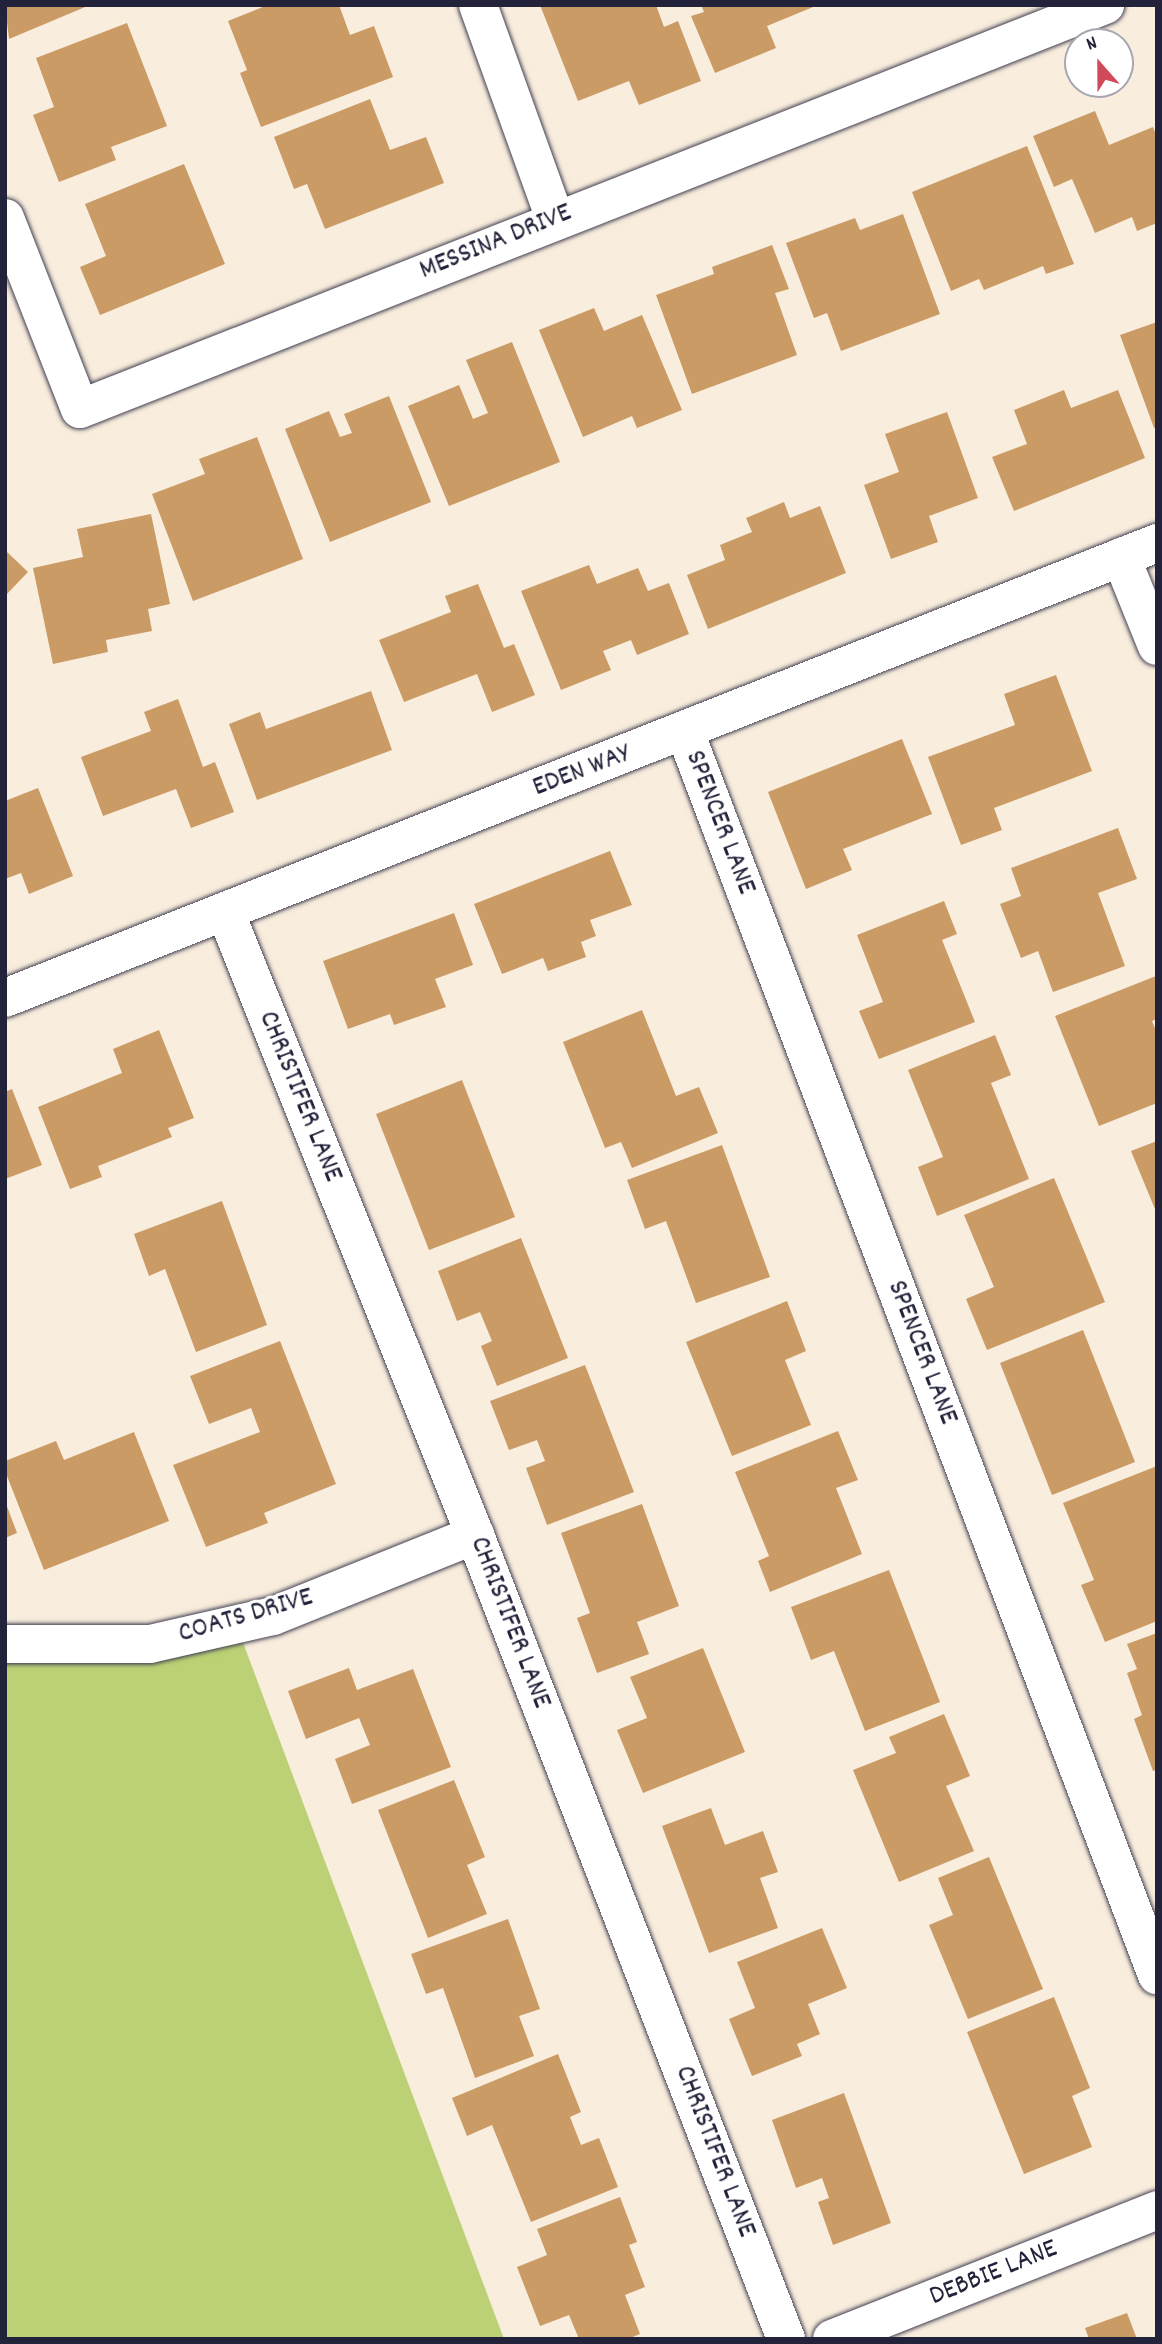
<!DOCTYPE html>
<html>
<head>
<meta charset="utf-8">
<style>
	body { margin:0 }
	#map { position:relative; width:1162px; height:2344px; overflow:hidden; background:#f9eddd; font-family:Dekko,sans-serif }
	div>[style] { position:absolute }
	[style*='--x'] { left:calc(var(--x)*1px); top:calc(var(--y)*1px); width:calc(var(--w)*1px); rotate:calc(var(--a)*1deg) }
	.green>* { inset:0; background:#bcd175 }
	.building>* { inset:0; background:#cb9b66 }
	.roads { filter:drop-shadow(0 0 2px #424053) drop-shadow(0 0 2px #424053) }
	.minor>* { height:38px; margin:-19px; padding:0 19px; transform-origin:19px; border-radius:19px; background:#fff }
	span { translate:-50% -50%; white-space:nowrap; text-align:center; line-height:1.15; -webkit-text-stroke:6px #fff; paint-order:stroke }
	.street-label { font-size:28px; color:#22223b }
	.frame { position:absolute; inset:0; border:7px solid #22223b; pointer-events:none }
	.north { position:absolute; left:1064px; top:28px; width:70px; height:70px; box-sizing:border-box; background:#fff; border:2px solid #a7a7b1; border-radius:50%; rotate:339deg; font-size:19px; font-weight:700; line-height:28px; text-align:center; color:#22223b }
	.north::after { content:''; display:block; margin:auto; width:24px; height:32px; background:#d1495b; clip-path:polygon(50% 0,100% 100%,50% 72%,0 100%) }
</style>
</head>
<body>
<div id="map">
	<div class="green">
		<i style="clip-path:polygon(236px 1624px,504px 2339px,5px 2339px,5px 1644px)"></i>
	</div>
	<div class="building">
		<i style="clip-path:polygon(5px 5px,90px 5px,9px 39px)"></i>
		<i style="clip-path:polygon(268px 5px,339px 5px,350px 35px,374px 26px,393px 77px,261px 127px,240px 73px,247px 70px,228px 21px)"></i>
		<i style="clip-path:polygon(540px 5px,656px 5px,664px 27px,678px 21px,701px 81px,639px 105px,629px 81px,578px 101px)"></i>
		<i style="clip-path:polygon(701px 5px,818px 5px,767px 26px,776px 48px,715px 73px,691px 16px,704px 12px)"></i>
		<i style="clip-path:polygon(127px 23px,167px 126px,111px 147px,116px 160px,59px 182px,33px 115px,54px 107px,36px 58px)"></i>
		<i style="clip-path:polygon(370px 99px,390px 150px,426px 137px,444px 183px,325px 229px,307px 184px,294px 189px,274px 137px)"></i>
		<i style="clip-path:polygon(1095px 111px,1109px 145px,1153px 127px,1157px 137px,1157px 223px,1137px 231px,1132px 217px,1095px 233px,1072px 179px,1054px 187px,1033px 136px)"></i>
		<i style="clip-path:polygon(1027px 146px,1074px 264px,1046px 274px,1043px 266px,984px 290px,979px 279px,951px 291px,912px 192px)"></i>
		<i style="clip-path:polygon(184px 164px,225px 264px,100px 315px,80px 267px,106px 256px,85px 204px)"></i>
		<i style="clip-path:polygon(903px 214px,940px 314px,841px 351px,827px 313px,814px 318px,786px 243px,855px 218px,860px 230px)"></i>
		<i style="clip-path:polygon(772px 245px,789px 289px,775px 293px,797px 355px,692px 394px,656px 295px,714px 274px,712px 267px)"></i>
		<i style="clip-path:polygon(594px 308px,604px 331px,642px 315px,682px 410px,637px 428px,632px 416px,583px 437px,539px 330px)"></i>
		<i style="clip-path:polygon(1157px 322px,1157px 427px,1154px 428px,1120px 335px)"></i>
		<i style="clip-path:polygon(512px 342px,560px 462px,449px 506px,408px 406px,459px 385px,473px 419px,488px 413px,466px 360px)"></i>
		<i style="clip-path:polygon(1064px 390px,1071px 408px,1118px 390px,1145px 458px,1014px 511px,992px 457px,1027px 444px,1014px 410px)"></i>
		<i style="clip-path:polygon(389px 396px,431px 502px,330px 542px,285px 429px,329px 411px,340px 437px,352px 433px,344px 414px)"></i>
		<i style="clip-path:polygon(947px 412px,978px 498px,929px 516px,938px 542px,891px 559px,864px 485px,899px 472px,885px 434px)"></i>
		<i style="clip-path:polygon(257px 437px,303px 559px,193px 601px,152px 494px,205px 474px,199px 459px)"></i>
		<i style="clip-path:polygon(784px 502px,790px 518px,820px 506px,846px 573px,708px 629px,687px 575px,725px 560px,720px 545px,752px 532px,746px 518px)"></i>
		<i style="clip-path:polygon(151px 514px,170px 604px,148px 609px,152px 631px,106px 640px,108px 652px,53px 664px,33px 568px,83px 557px,77px 529px)"></i>
		<i style="clip-path:polygon(5px 550px,28px 572px,5px 596px)"></i>
		<i style="clip-path:polygon(589px 565px,597px 584px,638px 568px,648px 591px,669px 583px,689px 634px,637px 655px,631px 640px,603px 651px,611px 670px,561px 690px,521px 591px)"></i>
		<i style="clip-path:polygon(478px 584px,504px 648px,514px 644px,535px 695px,492px 712px,477px 674px,404px 702px,379px 640px,451px 612px,445px 596px)"></i>
		<i style="clip-path:polygon(1056px 675px,1092px 771px,994px 808px,1002px 830px,961px 845px,928px 757px,1015px 725px,1004px 694px)"></i>
		<i style="clip-path:polygon(371px 691px,392px 750px,257px 800px,229px 724px,260px 712px,266px 729px)"></i>
		<i style="clip-path:polygon(178px 699px,203px 767px,215px 762px,234px 812px,191px 828px,176px 789px,103px 816px,81px 757px,151px 731px,144px 712px)"></i>
		<i style="clip-path:polygon(902px 739px,932px 814px,843px 849px,852px 870px,806px 889px,768px 792px)"></i>
		<i style="clip-path:polygon(38px 788px,73px 876px,29px 894px,21px 873px,5px 879px,5px 801px)"></i>
		<i style="clip-path:polygon(1118px 828px,1137px 879px,1098px 893px,1125px 966px,1053px 992px,1038px 951px,1021px 958px,1000px 904px,1021px 896px,1011px 868px)"></i>
		<i style="clip-path:polygon(610px 851px,632px 905px,590px 920px,596px 936px,581px 942px,586px 957px,548px 971px,543px 958px,502px 974px,474px 904px)"></i>
		<i style="clip-path:polygon(944px 901px,957px 934px,942px 940px,975px 1022px,879px 1059px,859px 1011px,883px 1002px,857px 935px)"></i>
		<i style="clip-path:polygon(454px 913px,473px 965px,435px 979px,446px 1007px,394px 1025px,390px 1014px,348px 1029px,323px 961px)"></i>
		<i style="clip-path:polygon(1156px 976px,1157px 1019px,1152px 1021px,1157px 1033px,1157px 1103px,1099px 1126px,1055px 1016px)"></i>
		<i style="clip-path:polygon(642px 1010px,676px 1096px,699px 1087px,718px 1133px,632px 1168px,621px 1142px,605px 1148px,563px 1042px)"></i>
		<i style="clip-path:polygon(159px 1030px,194px 1118px,168px 1128px,172px 1137px,98px 1166px,102px 1177px,70px 1189px,38px 1107px,122px 1073px,113px 1049px)"></i>
		<i style="clip-path:polygon(995px 1035px,1011px 1075px,991px 1083px,1029px 1179px,937px 1216px,918px 1167px,943px 1157px,908px 1070px)"></i>
		<i style="clip-path:polygon(462px 1080px,515px 1217px,429px 1250px,376px 1114px)"></i>
		<i style="clip-path:polygon(12px 1089px,42px 1165px,5px 1179px,5px 1092px)"></i>
		<i style="clip-path:polygon(1157px 1141px,1157px 1214px,1131px 1151px)"></i>
		<i style="clip-path:polygon(722px 1145px,770px 1277px,696px 1303px,666px 1221px,645px 1229px,627px 1180px)"></i>
		<i style="clip-path:polygon(1054px 1178px,1105px 1302px,987px 1350px,966px 1299px,994px 1287px,964px 1215px)"></i>
		<i style="clip-path:polygon(222px 1201px,267px 1325px,196px 1352px,165px 1269px,149px 1276px,134px 1234px)"></i>
		<i style="clip-path:polygon(521px 1238px,568px 1358px,497px 1386px,481px 1346px,492px 1341px,480px 1312px,457px 1321px,438px 1271px)"></i>
		<i style="clip-path:polygon(787px 1301px,806px 1351px,785px 1360px,811px 1425px,732px 1456px,686px 1342px)"></i>
		<i style="clip-path:polygon(1083px 1330px,1135px 1462px,1052px 1495px,1000px 1363px)"></i>
		<i style="clip-path:polygon(280px 1341px,336px 1484px,264px 1513px,268px 1523px,206px 1547px,173px 1465px,260px 1432px,251px 1408px,209px 1424px,190px 1376px)"></i>
		<i style="clip-path:polygon(585px 1365px,634px 1492px,547px 1525px,526px 1468px,545px 1461px,537px 1440px,509px 1450px,490px 1401px)"></i>
		<i style="clip-path:polygon(838px 1431px,858px 1480px,836px 1488px,862px 1554px,770px 1592px,758px 1561px,769px 1556px,735px 1472px)"></i>
		<i style="clip-path:polygon(134px 1432px,169px 1521px,44px 1570px,5px 1471px,5px 1461px,56px 1441px,64px 1460px)"></i>
		<i style="clip-path:polygon(1157px 1466px,1157px 1621px,1105px 1642px,1081px 1585px,1094px 1580px,1063px 1503px)"></i>
		<i style="clip-path:polygon(5px 1501px,17px 1533px,5px 1538px)"></i>
		<i style="clip-path:polygon(642px 1504px,679px 1606px,637px 1622px,649px 1654px,597px 1673px,577px 1618px,590px 1613px,561px 1533px)"></i>
		<i style="clip-path:polygon(889px 1570px,940px 1702px,865px 1731px,834px 1651px,811px 1660px,791px 1607px)"></i>
		<i style="clip-path:polygon(1157px 1633px,1157px 1770px,1153px 1771px,1134px 1719px,1142px 1715px,1127px 1673px,1137px 1669px,1127px 1644px)"></i>
		<i style="clip-path:polygon(703px 1648px,745px 1752px,643px 1793px,617px 1730px,647px 1718px,630px 1677px)"></i>
		<i style="clip-path:polygon(349px 1668px,357px 1690px,413px 1669px,451px 1767px,352px 1804px,335px 1759px,370px 1745px,359px 1718px,306px 1739px,288px 1691px)"></i>
		<i style="clip-path:polygon(944px 1714px,970px 1776px,946px 1786px,974px 1851px,899px 1882px,853px 1770px,896px 1753px,889px 1737px)"></i>
		<i style="clip-path:polygon(454px 1780px,485px 1857px,467px 1865px,487px 1914px,428px 1938px,378px 1810px)"></i>
		<i style="clip-path:polygon(711px 1808px,725px 1845px,763px 1831px,778px 1872px,760px 1878px,778px 1928px,709px 1953px,662px 1826px)"></i>
		<i style="clip-path:polygon(989px 1857px,1043px 1989px,968px 2019px,929px 1925px,953px 1915px,938px 1878px)"></i>
		<i style="clip-path:polygon(508px 1919px,540px 2009px,519px 2016px,534px 2056px,475px 2078px,443px 1988px,426px 1994px,411px 1954px)"></i>
		<i style="clip-path:polygon(822px 1928px,847px 1988px,808px 2004px,820px 2034px,797px 2044px,802px 2056px,752px 2076px,729px 2019px,755px 2008px,737px 1962px)"></i>
		<i style="clip-path:polygon(1054px 1997px,1090px 2088px,1072px 2096px,1092px 2147px,1024px 2174px,967px 2032px)"></i>
		<i style="clip-path:polygon(558px 2054px,581px 2112px,570px 2117px,581px 2145px,599px 2138px,618px 2187px,531px 2222px,492px 2125px,467px 2136px,452px 2098px)"></i>
		<i style="clip-path:polygon(844px 2093px,891px 2223px,833px 2245px,818px 2202px,829px 2198px,822px 2178px,796px 2188px,772px 2120px)"></i>
		<i style="clip-path:polygon(620px 2197px,637px 2242px,629px 2245px,645px 2287px,625px 2295px,640px 2334px,628px 2339px,579px 2339px,569px 2315px,540px 2326px,517px 2267px,547px 2255px,537px 2229px)"></i>
		<i style="clip-path:polygon(1127px 2313px,1137px 2339px,1089px 2339px,1085px 2328px)"></i>
	</div>
	<div class="roads">
		<div class="minor">
			<i style="--x:478;--y:5;--w:227;--a:70.2"></i>
			<i style="--x:5;--y:218;--w:205;--a:68.6"></i>
			<i style="--x:80;--y:409;--w:1102;--a:-21.51"></i>
			<i style="--x:1121;--y:557;--w:96;--a:68"></i>
			<i style="--x:685;--y:732;--w:1330;--a:69.21"></i>
			<i style="--x:225;--y:911;--w:672;--a:68.17"></i>
			<i style="--x:475;--y:1535;--w:862;--a:68.85"></i>
			<i style="--x:5;--y:998;--w:1239;--a:-21.55"></i>
			<i style="--x:5;--y:1644;--w:145;--a:0"></i>
			<i style="--x:150;--y:1644;--w:126;--a:-12.8"></i>
			<i style="--x:273;--y:1616;--w:218;--a:-21.9"></i>
			<i style="--x:832;--y:2339;--w:350;--a:-21.6"></i>
		</div>
	</div>
	<div class="street-label">
		<span style="left:496px;top:243px;rotate:-22deg">MESSINA DRIVE</span>
		<span style="left:582px;top:772px;rotate:-21deg">EDEN WAY</span>
		<span style="left:719px;top:823px;rotate:69deg">SPENCER LANE</span>
		<span style="left:299px;top:1097px;rotate:68deg">CHRISTIFER LANE</span>
		<span style="left:921px;top:1353px;rotate:69deg">SPENCER LANE</span>
		<span style="left:246px;top:1617px;rotate:-16deg">COATS DRIVE</span>
		<span style="left:509px;top:1623px;rotate:69deg">CHRISTIFER LANE</span>
		<span style="left:714px;top:2152px;rotate:69deg">CHRISTIFER LANE</span>
		<span style="left:994px;top:2274px;rotate:-22deg">DEBBIE LANE</span>
	</div>
	<div class="frame"></div>
	<div class="north">N</div>
</div>
</body>
</html>
